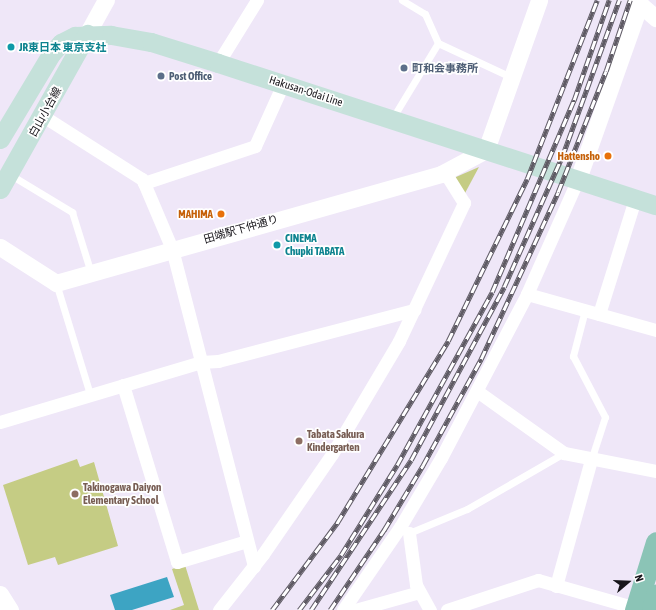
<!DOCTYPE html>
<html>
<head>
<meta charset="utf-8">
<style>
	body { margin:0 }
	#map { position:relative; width:656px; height:610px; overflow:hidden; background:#efe7f8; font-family:"Asap Condensed","Noto Sans JP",sans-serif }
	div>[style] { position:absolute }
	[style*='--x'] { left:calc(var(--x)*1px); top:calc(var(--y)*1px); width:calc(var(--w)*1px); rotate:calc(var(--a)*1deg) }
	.green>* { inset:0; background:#c5cc84 }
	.water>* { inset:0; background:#3da4c3 }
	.service>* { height:7px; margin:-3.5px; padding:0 3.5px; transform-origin:3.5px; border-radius:3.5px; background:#fff }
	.minor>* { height:13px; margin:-6.5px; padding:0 6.5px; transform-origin:6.5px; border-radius:6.5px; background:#fff }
	.tertiary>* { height:17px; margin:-8.5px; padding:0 8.5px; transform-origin:8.5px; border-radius:8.5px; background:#fff }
	.secondary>* { height:19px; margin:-9.5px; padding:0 9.5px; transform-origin:9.5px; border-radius:9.5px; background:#c5e1da }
	.primary>* { height:21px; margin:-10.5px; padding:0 10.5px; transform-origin:10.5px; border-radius:10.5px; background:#8bc4b6 }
	.rail>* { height:4.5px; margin-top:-2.25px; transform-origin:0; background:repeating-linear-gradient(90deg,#fff 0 9px,#5f5b64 0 18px); box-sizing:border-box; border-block:1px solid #5f5b64 }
	.dots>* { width:11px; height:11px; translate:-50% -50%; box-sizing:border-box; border:2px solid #fff; border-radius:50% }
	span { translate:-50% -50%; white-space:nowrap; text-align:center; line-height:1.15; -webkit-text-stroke:3.5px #fff; paint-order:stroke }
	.culture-label { font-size:11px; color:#0d838f; font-weight:700 }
	.left { translate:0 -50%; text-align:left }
	.service-label { font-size:11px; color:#4e5e75; font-weight:700 }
	.street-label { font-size:11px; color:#17151a }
	.food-label { font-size:11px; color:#c56008; font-weight:700 }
	.right { translate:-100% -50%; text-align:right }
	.education-label { font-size:11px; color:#785e54; font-weight:700 }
	.north { position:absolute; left:608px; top:562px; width:40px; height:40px; -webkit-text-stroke:3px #fff; paint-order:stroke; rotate:71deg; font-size:11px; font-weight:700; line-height:16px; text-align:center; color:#17151a }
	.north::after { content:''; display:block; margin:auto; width:14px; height:18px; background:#17151a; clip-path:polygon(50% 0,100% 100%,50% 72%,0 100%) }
</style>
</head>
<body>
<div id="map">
	<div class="green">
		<i style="clip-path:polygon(479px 167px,464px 195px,454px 182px,456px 177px)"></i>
		<i style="clip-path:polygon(77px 459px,80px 467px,94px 462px,118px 546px,58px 565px,55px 557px,28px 565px,3px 485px)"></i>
		<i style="clip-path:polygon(185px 565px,199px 610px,170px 610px,184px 605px,172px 569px)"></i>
	</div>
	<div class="water">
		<i style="clip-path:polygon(167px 577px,174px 597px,132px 610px,115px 610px,110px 595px)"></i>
	</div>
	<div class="service">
		<i style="--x:438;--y:43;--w:81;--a:25"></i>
		<i style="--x:392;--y:119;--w:89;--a:-58.8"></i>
		<i style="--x:438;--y:43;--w:32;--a:-114"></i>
		<i style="--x:425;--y:14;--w:27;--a:-149"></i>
		<i style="--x:9;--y:174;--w:74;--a:31.1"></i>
		<i style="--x:72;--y:212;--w:64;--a:72.7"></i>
		<i style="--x:56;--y:283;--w:116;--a:73"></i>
		<i style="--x:585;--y:310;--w:48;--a:104.6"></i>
		<i style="--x:573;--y:356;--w:69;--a:62.3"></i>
		<i style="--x:605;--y:417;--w:45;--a:108"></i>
		<i style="--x:407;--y:532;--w:2;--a:27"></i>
		<i style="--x:409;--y:533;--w:63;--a:-22.5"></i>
		<i style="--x:467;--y:509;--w:112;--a:-30"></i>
	</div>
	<div class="minor">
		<i style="--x:218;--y:63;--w:74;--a:-58.2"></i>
		<i style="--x:43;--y:116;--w:117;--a:32.5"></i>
		<i style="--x:142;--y:179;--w:4;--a:63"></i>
		<i style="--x:144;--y:183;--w:72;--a:67"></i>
		<i style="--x:172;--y:249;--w:328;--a:75.5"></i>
		<i style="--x:144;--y:183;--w:117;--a:-18.4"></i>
		<i style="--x:255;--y:146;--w:68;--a:-65.7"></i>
		<i style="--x:527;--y:294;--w:134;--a:15.6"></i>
		<i style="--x:599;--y:314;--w:121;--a:-72.6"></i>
		<i style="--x:123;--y:385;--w:185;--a:73"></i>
		<i style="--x:177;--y:562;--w:73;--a:-16.7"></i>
		<i style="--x:477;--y:391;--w:107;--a:35.5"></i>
		<i style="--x:564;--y:453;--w:94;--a:11.1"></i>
		<i style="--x:0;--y:422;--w:210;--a:-16.6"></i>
		<i style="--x:201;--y:362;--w:17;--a:-3"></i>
		<i style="--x:218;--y:361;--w:203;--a:-14.6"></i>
		<i style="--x:409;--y:533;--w:52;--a:82.3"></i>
		<i style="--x:416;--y:585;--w:29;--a:61"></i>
		<i style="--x:556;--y:586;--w:131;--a:-74.5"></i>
		<i style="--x:219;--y:610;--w:71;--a:-51.8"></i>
		<i style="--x:263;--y:554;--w:121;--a:-55.4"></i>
		<i style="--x:332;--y:454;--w:131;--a:-59.3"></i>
		<i style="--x:399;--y:341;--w:153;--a:-64.8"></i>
		<i style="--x:464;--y:203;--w:36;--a:-122"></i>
		<i style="--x:343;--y:610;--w:101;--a:-55.5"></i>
		<i style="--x:400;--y:527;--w:80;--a:-59.3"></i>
		<i style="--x:441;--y:458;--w:185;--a:-62.3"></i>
		<i style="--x:527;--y:294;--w:126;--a:-66.1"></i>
		<i style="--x:355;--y:610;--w:67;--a:-15.5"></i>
		<i style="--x:447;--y:610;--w:96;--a:-18.2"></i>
		<i style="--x:538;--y:580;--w:102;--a:15.9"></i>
	</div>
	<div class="tertiary">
		<i style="--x:635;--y:0;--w:28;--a:41"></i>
		<i style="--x:87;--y:34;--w:39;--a:-61"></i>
		<i style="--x:578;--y:179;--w:186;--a:-70.5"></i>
		<i style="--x:0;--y:247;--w:67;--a:32.7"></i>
		<i style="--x:56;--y:283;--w:400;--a:-15.8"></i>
		<i style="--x:441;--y:174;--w:51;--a:-28.1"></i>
		<i style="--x:486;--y:150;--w:159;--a:-70.5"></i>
		<i style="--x:0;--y:594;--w:19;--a:58"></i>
	</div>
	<div class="secondary">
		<i style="--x:0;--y:139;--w:99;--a:-59"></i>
		<i style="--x:51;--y:54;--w:15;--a:-48"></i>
		<i style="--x:61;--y:43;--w:16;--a:-27"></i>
		<i style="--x:75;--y:36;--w:36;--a:-2"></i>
		<i style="--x:111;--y:35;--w:41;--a:9.9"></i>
		<i style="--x:151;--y:42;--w:70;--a:17.4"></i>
		<i style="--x:218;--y:63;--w:460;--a:18"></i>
		<i style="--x:0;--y:189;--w:178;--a:-60.7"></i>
	</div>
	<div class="primary">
		<i style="--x:635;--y:610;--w:71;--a:-72.8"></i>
		<i style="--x:652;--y:610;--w:16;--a:-75"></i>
	</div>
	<div class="rail">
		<i style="--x:272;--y:610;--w:109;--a:-53.2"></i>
		<i style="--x:337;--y:523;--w:213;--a:-58.6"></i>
		<i style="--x:448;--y:341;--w:180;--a:-64"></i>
		<i style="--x:527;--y:179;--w:192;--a:-68.6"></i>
		<i style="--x:299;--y:610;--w:69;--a:-52.6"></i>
		<i style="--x:341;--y:555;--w:106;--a:-58.1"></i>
		<i style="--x:397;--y:465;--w:197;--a:-61.2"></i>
		<i style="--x:492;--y:292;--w:209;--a:-66.9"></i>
		<i style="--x:574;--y:100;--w:106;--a:-70.7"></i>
		<i style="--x:311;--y:610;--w:180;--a:-56.3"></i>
		<i style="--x:411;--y:460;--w:196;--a:-61.7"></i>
		<i style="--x:504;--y:287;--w:142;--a:-66"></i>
		<i style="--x:562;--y:157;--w:167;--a:-70"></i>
		<i style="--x:330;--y:610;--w:97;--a:-56"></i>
		<i style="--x:384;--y:530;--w:76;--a:-59"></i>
		<i style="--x:423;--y:465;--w:121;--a:-61.3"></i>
		<i style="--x:481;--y:359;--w:184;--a:-65.2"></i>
		<i style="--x:558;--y:192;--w:130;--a:-68.4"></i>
		<i style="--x:606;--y:71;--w:75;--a:-71.3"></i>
	</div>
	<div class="dots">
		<i style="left:11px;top:47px;background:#0f9aa8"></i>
		<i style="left:404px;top:68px;background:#5c6f8a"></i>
		<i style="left:161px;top:76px;background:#5c6f8a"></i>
		<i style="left:608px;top:156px;background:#e8710a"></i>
		<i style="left:221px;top:214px;background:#e8710a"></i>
		<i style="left:277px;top:245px;background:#0f9aa8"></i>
		<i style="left:299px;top:441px;background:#8d6e63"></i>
		<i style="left:75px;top:494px;background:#8d6e63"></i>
	</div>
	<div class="culture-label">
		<span class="left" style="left:19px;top:47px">JR東日本 東京支社</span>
		<span class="left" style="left:285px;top:245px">CINEMA<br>Chupki TABATA</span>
	</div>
	<div class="service-label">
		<span class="left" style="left:412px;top:68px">町和会事務所</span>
		<span class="left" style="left:169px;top:76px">Post Office</span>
	</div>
	<div class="street-label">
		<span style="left:306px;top:91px;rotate:18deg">Hakusan-Odai Line</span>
		<span style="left:45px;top:112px;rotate:-61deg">白山小台線</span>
		<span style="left:241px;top:229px;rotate:-16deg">田端駅下仲通り</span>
	</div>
	<div class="food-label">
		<span class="right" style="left:600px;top:156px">Hattensho</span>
		<span class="right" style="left:213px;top:214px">MAHIMA</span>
	</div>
	<div class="education-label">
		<span class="left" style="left:307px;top:441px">Tabata Sakura<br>Kindergarten</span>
		<span class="left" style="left:83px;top:494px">Takinogawa Daiyon<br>Elementary School</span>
	</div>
	<div class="north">N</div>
</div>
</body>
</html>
